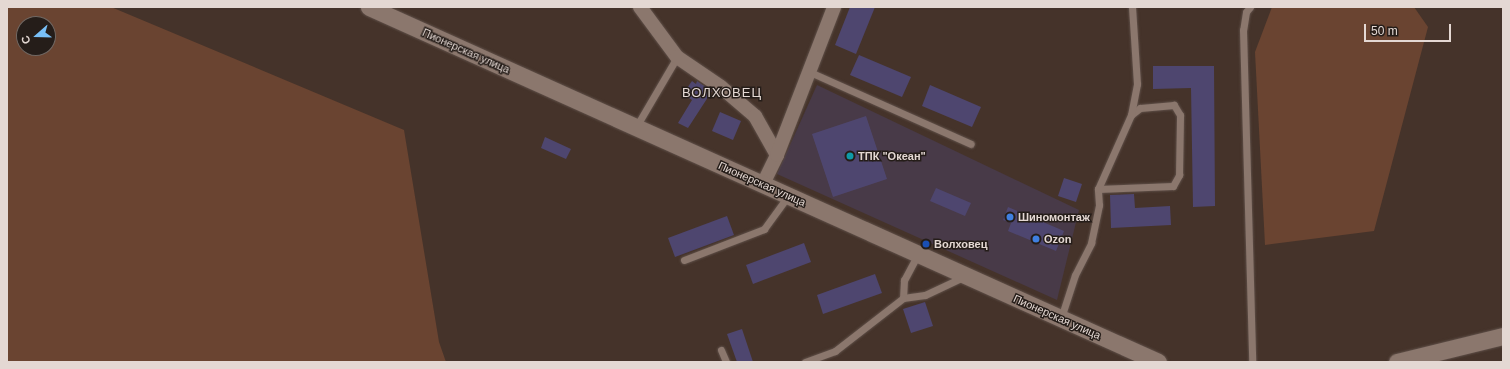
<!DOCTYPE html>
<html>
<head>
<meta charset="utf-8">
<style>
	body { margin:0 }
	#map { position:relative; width:1510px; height:369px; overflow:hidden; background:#45332a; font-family:Arial,sans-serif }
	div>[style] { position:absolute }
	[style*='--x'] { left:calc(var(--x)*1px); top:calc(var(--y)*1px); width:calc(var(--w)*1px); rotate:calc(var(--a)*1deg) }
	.commercial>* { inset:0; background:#483a48 }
	.green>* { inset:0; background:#6a4431 }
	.building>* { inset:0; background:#4e466f }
	.roads { filter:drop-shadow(0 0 1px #5f5049) drop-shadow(0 0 1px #5f5049) }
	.service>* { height:7px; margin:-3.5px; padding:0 3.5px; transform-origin:3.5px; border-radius:3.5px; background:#8b776d }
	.minor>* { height:14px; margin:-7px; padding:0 7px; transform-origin:7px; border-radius:7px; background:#8b776d }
	.tertiary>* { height:17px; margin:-8.5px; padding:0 8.5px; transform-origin:8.5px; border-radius:8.5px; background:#8b776d }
	.dots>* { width:11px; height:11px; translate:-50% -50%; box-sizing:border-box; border:2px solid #251d19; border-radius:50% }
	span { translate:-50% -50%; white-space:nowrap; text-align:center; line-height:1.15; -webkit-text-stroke:3px #251d19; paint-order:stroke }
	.street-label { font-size:11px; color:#e4d8d3 }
	.poi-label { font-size:11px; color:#e4d8d3; font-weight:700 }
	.left { translate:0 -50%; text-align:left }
	.quarter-label { font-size:13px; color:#e4d8d3; letter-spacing:1px }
	.frame { position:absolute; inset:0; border:8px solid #e4d8d3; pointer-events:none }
	.north { position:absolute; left:16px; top:16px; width:40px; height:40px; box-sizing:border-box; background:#251d19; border:1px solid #716863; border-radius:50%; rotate:250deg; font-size:11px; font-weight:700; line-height:16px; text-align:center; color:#e4d8d3 }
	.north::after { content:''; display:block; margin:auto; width:14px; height:18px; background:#78bff7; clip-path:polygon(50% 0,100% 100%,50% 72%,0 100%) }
	.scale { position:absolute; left:1364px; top:24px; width:87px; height:18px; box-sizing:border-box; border:2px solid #e4d8d3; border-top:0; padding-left:5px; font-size:12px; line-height:14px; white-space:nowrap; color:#e4d8d3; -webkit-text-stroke:3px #251d19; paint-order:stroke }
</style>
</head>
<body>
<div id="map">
	<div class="commercial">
		<i style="clip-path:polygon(817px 85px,1079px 210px,1057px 300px,777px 174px)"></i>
	</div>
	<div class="green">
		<i style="clip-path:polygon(evenodd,7px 7px,111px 7px,404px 130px,439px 342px,446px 362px,7px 362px,7px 7px,24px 24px,48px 24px,48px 48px,24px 48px,24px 24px)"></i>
		<i style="clip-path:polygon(1272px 7px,1414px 7px,1428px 27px,1374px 231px,1265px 245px,1255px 52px)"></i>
	</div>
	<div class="building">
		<i style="clip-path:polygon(850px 7px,875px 7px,856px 54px,835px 45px)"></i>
		<i style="clip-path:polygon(859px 55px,911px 77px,902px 97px,850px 75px)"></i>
		<i style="clip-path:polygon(1153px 66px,1214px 66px,1215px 206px,1193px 207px,1191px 88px,1153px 89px)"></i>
		<i style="clip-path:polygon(692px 81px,696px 84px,697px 81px,712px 91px,688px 128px,678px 123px,692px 100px,683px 94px)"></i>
		<i style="clip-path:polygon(930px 85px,981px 107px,972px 127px,922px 106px)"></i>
		<i style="clip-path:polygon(720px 112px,741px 121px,733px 140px,712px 131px)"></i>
		<i style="clip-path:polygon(866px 116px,887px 179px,833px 197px,812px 134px)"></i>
		<i style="clip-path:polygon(545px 137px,571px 149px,566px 159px,541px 148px)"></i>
		<i style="clip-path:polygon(1064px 178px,1082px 184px,1076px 202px,1058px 196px)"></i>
		<i style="clip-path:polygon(936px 188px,971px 203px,965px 216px,930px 201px)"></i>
		<i style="clip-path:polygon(1134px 194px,1135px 208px,1170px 206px,1171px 225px,1111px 228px,1110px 195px)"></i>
		<i style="clip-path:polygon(1008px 207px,1064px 231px,1056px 251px,1008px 231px,1011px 223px,1003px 220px)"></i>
		<i style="clip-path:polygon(727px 216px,734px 235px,675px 257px,668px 238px)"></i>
		<i style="clip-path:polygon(804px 243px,811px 262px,753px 284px,746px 265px)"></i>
		<i style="clip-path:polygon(875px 274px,882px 293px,823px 314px,817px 295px)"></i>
		<i style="clip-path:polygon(925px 302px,933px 326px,911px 333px,903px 309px)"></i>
		<i style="clip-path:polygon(742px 329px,753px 362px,737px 362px,727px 334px)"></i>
	</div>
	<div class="roads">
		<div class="service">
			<i style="--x:1250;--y:7;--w:6;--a:129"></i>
			<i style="--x:1246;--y:12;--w:18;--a:99"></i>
			<i style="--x:1243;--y:30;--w:332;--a:88.4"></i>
			<i style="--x:810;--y:72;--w:176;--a:24.1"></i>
			<i style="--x:636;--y:127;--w:81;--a:-59.6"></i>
			<i style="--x:1098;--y:189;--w:75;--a:-2.3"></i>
			<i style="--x:1173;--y:186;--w:13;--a:-61"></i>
			<i style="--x:1179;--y:175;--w:60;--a:-89"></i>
			<i style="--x:1180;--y:115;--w:12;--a:-121"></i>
			<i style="--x:1174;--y:105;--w:34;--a:175"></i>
			<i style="--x:1140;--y:108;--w:11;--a:142"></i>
			<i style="--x:918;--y:254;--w:30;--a:118"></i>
			<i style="--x:904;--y:280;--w:18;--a:93"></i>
			<i style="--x:903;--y:298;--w:22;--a:-8"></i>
			<i style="--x:925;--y:295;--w:42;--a:-25.3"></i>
			<i style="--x:684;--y:260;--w:86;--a:-21.2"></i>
			<i style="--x:764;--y:229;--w:41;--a:-54"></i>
			<i style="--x:1061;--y:318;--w:45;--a:-72"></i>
			<i style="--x:1075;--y:275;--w:36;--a:-63"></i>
			<i style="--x:1091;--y:243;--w:39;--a:-78"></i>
			<i style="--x:1099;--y:205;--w:16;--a:-94"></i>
			<i style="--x:1098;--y:189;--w:81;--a:-66"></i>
			<i style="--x:1131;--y:115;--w:32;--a:-79"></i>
			<i style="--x:1137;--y:84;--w:77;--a:-93.7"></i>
			<i style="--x:721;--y:350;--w:13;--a:67"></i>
			<i style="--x:805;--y:362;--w:32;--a:-20"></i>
			<i style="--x:835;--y:351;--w:86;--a:-37.9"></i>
		</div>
		<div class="minor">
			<i style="--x:640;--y:7;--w:62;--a:53.5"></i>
			<i style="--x:677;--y:57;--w:53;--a:34.3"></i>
			<i style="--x:721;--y:87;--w:45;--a:40.5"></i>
			<i style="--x:755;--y:116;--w:45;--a:60.6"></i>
			<i style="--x:763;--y:184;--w:32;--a:-64"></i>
			<i style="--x:777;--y:155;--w:159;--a:-68.9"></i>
		</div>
		<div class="tertiary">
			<i style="--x:369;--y:7;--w:865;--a:24.22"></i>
			<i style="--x:1397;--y:362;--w:109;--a:-13.8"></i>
		</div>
	</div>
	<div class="dots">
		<i style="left:850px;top:156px;background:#0f9aa8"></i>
		<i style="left:1010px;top:217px;background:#3f7fe0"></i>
		<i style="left:1036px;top:239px;background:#3f7fe0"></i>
		<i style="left:926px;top:244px;background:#1a4fb4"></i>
	</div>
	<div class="street-label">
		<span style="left:466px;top:51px;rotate:24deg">Пионерская улица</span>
		<span style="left:762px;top:184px;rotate:24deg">Пионерская улица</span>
		<span style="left:1057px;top:317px;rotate:24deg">Пионерская улица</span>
	</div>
	<div class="poi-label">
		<span class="left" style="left:858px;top:156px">ТПК "Океан"</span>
		<span class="left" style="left:1018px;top:217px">Шиномонтаж</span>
		<span class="left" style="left:1044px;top:239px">Ozon</span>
		<span class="left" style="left:934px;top:244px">Волховец</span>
	</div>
	<div class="quarter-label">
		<span style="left:722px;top:93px">ВОЛХОВЕЦ</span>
	</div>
	<div class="frame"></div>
	<div class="north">С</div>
	<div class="scale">50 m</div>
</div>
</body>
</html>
